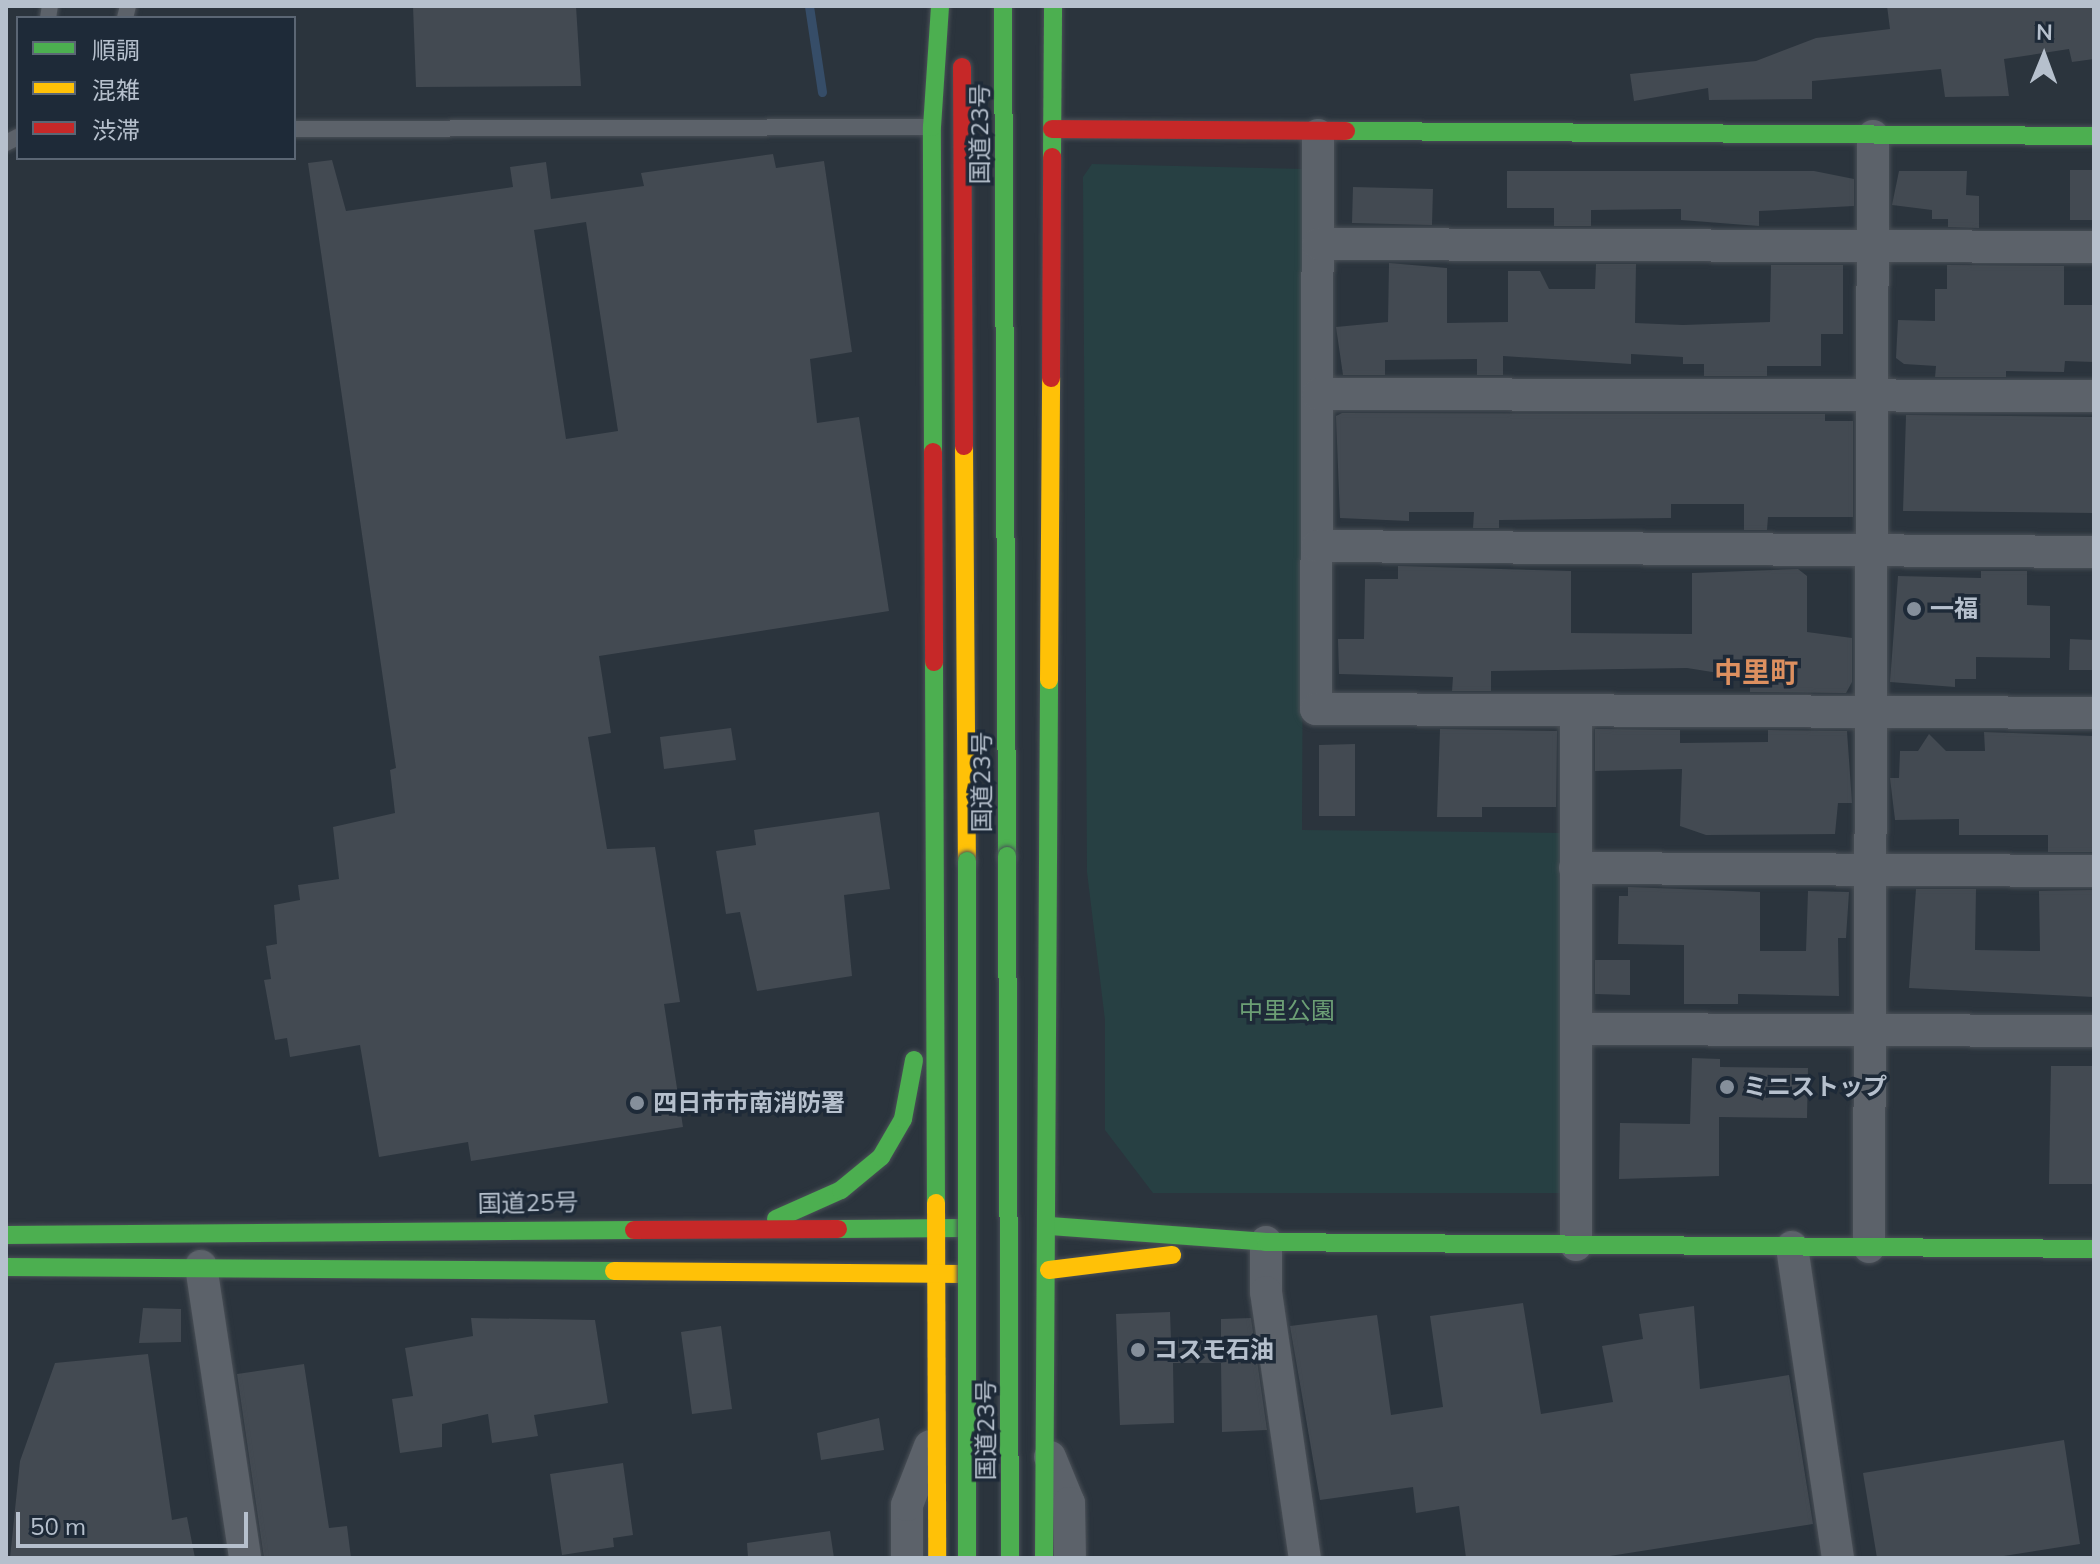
<!DOCTYPE html>
<html>
<head>
<meta charset="utf-8">
<style>
	body { margin:0 }
	#map { position:relative; width:2100px; height:1564px; overflow:hidden; background:#2b343d; font-family:Mulish,"Noto Sans JP",sans-serif }
	div>[style] { position:absolute }
	[style*='--x'] { left:calc(var(--x)*1px); top:calc(var(--y)*1px); width:calc(var(--w)*1px); rotate:calc(var(--a)*1deg) }
	.green>* { inset:0; background:#274043 }
	.stream>* { height:9px; margin:-4.5px; padding:0 4.5px; transform-origin:4.5px; border-radius:4.5px; background:#364d68 }
	.building>* { inset:0; background:#434a52 }
	.roads { filter:drop-shadow(0 0 2px #4a5057) drop-shadow(0 0 2px #4a5057) }
	.lane>* { height:16px; margin:-8px; padding:0 8px; transform-origin:8px; border-radius:8px; background:#5c626a }
	.street>* { height:32px; margin:-16px; padding:0 16px; transform-origin:16px; border-radius:16px; background:#5c626a }
	.fast>* { height:18px; margin:-9px; padding:0 9px; transform-origin:9px; border-radius:9px; background:#4caf50 }
	.slow>* { height:18px; margin:-9px; padding:0 9px; transform-origin:9px; border-radius:9px; background:#ffc107 }
	.jam>* { height:18px; margin:-9px; padding:0 9px; transform-origin:9px; border-radius:9px; background:#c62828 }
	.bridges { filter:drop-shadow(0 0 2px #485058) drop-shadow(0 0 2px #485058) }
	.fast-bridge>* { height:18px; margin:-9px; padding:0 9px; transform-origin:9px; border-radius:9px; background:#4caf50 }
	.dots>* { width:22px; height:22px; translate:-50% -50%; box-sizing:border-box; border:4px solid #1e2a38; border-radius:50% }
	span { translate:-50% -50%; white-space:nowrap; text-align:center; line-height:1.15; -webkit-text-stroke:7px #1e2a38; paint-order:stroke }
	.street-label { font-size:24px; color:#b6c0cd }
	.poi-label { font-size:24px; color:#b6c0cd; font-weight:700 }
	.left { translate:0 -50%; text-align:left }
	.park-label { font-size:24px; color:#6c9f75 }
	.quarter-label { font-size:28px; color:#dd9060; font-weight:700 }
	.frame { position:absolute; inset:0; border:8px solid #b6c0cd; pointer-events:none }
	.legend { position:absolute; left:16px; top:16px; width:280px; height:144px; box-sizing:border-box; background:#1e2a38; border:2px solid #5b6674; margin:0; padding:10px 14px; list-style:none; font-size:24px; color:#b6c0cd }
	.legend li { display:flex; align-items:center; gap:16px; height:40px }
	.legend b { width:40px; border:2px solid #5b6674 }
	.north { position:absolute; left:2004px; top:16px; width:80px; height:80px; -webkit-text-stroke:6px #1e2a38; paint-order:stroke; rotate:1deg; font-size:22px; font-weight:700; line-height:32px; text-align:center; color:#b6c0cd }
	.north::after { content:''; display:block; margin:auto; width:28px; height:36px; background:#b6c0cd; clip-path:polygon(50% 0,100% 100%,50% 72%,0 100%) }
	.scale { position:absolute; left:16px; top:1512px; width:232px; height:36px; box-sizing:border-box; border:4px solid #b6c0cd; border-top:0; padding-left:10px; font-size:24px; line-height:28px; white-space:nowrap; color:#b6c0cd; -webkit-text-stroke:6px #1e2a38; paint-order:stroke }
</style>
</head>
<body>
<div id="map">
	<div class="green">
		<i style="clip-path:polygon(1092px 164px,1305px 169px,1302px 830px,1565px 833px,1565px 1193px,1153px 1193px,1105px 1130px,1105px 1020px,1087px 872px,1083px 177px)"></i>
	</div>
	<div class="stream">
		<i style="--x:809;--y:6;--w:87;--a:81.4"></i>
	</div>
	<div class="building">
		<i style="clip-path:polygon(413px 6px,576px 6px,581px 86px,416px 87px)"></i>
		<i style="clip-path:polygon(1887px 6px,2094px 6px,2094px 59px,2072px 62px,2069px 49px,2004px 59px,2009px 96px,1945px 97px,1941px 69px,1812px 81px,1812px 99px,1709px 100px,1708px 88px,1634px 101px,1630px 74px,1756px 61px,1816px 38px,1890px 29px)"></i>
		<i style="clip-path:polygon(evenodd,773px 154px,776px 168px,824px 161px,852px 352px,810px 359px,817px 423px,859px 417px,889px 611px,599px 656px,611px 733px,588px 737px,607px 849px,655px 847px,680px 1002px,664px 1004px,683px 1127px,471px 1161px,468px 1142px,379px 1157px,360px 1045px,290px 1057px,287px 1038px,275px 1040px,264px 980px,271px 979px,266px 946px,277px 944px,274px 905px,300px 900px,298px 885px,339px 879px,333px 827px,395px 813px,390px 770px,396px 768px,308px 163px,332px 160px,346px 211px,513px 187px,510px 167px,546px 162px,551px 199px,644px 186px,641px 173px,773px 154px,586px 222px,618px 431px,566px 439px,534px 230px,586px 222px)"></i>
		<i style="clip-path:polygon(2070px 170px,2094px 170px,2094px 220px,2070px 220px)"></i>
		<i style="clip-path:polygon(1507px 171px,1814px 171px,1854px 179px,1854px 206px,1759px 211px,1759px 226px,1681px 220px,1681px 209px,1591px 210px,1591px 226px,1554px 226px,1554px 208px,1507px 208px)"></i>
		<i style="clip-path:polygon(1899px 171px,1967px 171px,1966px 195px,1979px 196px,1979px 228px,1948px 227px,1948px 219px,1932px 219px,1932px 210px,1892px 205px)"></i>
		<i style="clip-path:polygon(1353px 187px,1433px 189px,1432px 225px,1352px 223px)"></i>
		<i style="clip-path:polygon(1389px 263px,1447px 268px,1447px 323px,1508px 322px,1508px 271px,1540px 271px,1549px 289px,1595px 289px,1596px 264px,1636px 264px,1635px 323px,1683px 325px,1770px 322px,1771px 265px,1843px 265px,1843px 334px,1821px 334px,1821px 366px,1767px 366px,1767px 376px,1704px 376px,1704px 364px,1683px 364px,1683px 357px,1631px 354px,1631px 364px,1503px 356px,1503px 375px,1477px 375px,1477px 359px,1385px 360px,1385px 375px,1343px 375px,1336px 327px,1388px 322px)"></i>
		<i style="clip-path:polygon(1947px 265px,2064px 266px,2064px 305px,2094px 305px,2094px 362px,2065px 361px,2064px 372px,2006px 371px,2006px 377px,1935px 377px,1936px 366px,1904px 364px,1896px 358px,1898px 320px,1935px 321px,1935px 289px,1947px 289px)"></i>
		<i style="clip-path:polygon(1342px 413px,1825px 414px,1825px 421px,1853px 421px,1853px 517px,1768px 517px,1767px 530px,1744px 530px,1744px 504px,1671px 504px,1671px 518px,1499px 520px,1499px 528px,1473px 528px,1474px 512px,1409px 512px,1409px 521px,1340px 518px,1336px 416px)"></i>
		<i style="clip-path:polygon(1906px 415px,2094px 417px,2094px 513px,1903px 511px)"></i>
		<i style="clip-path:polygon(1398px 566px,1571px 571px,1571px 633px,1692px 634px,1692px 573px,1798px 569px,1807px 576px,1807px 632px,1852px 638px,1852px 682px,1846px 693px,1750px 692px,1750px 678px,1687px 668px,1491px 671px,1491px 691px,1452px 691px,1453px 677px,1339px 674px,1338px 639px,1364px 639px,1365px 579px,1398px 579px)"></i>
		<i style="clip-path:polygon(1981px 571px,2027px 571px,2027px 605px,2050px 606px,2050px 658px,1976px 657px,1976px 679px,1955px 679px,1955px 687px,1890px 682px,1898px 576px,1981px 578px)"></i>
		<i style="clip-path:polygon(2070px 639px,2094px 640px,2094px 670px,2069px 670px)"></i>
		<i style="clip-path:polygon(731px 728px,736px 760px,664px 769px,660px 737px)"></i>
		<i style="clip-path:polygon(1440px 729px,1557px 731px,1556px 807px,1482px 807px,1482px 817px,1437px 817px)"></i>
		<i style="clip-path:polygon(1595px 729px,1680px 730px,1680px 743px,1768px 742px,1768px 730px,1847px 731px,1852px 803px,1838px 803px,1835px 834px,1706px 835px,1680px 826px,1682px 769px,1595px 771px)"></i>
		<i style="clip-path:polygon(1984px 732px,2094px 736px,2094px 852px,2048px 852px,2048px 835px,1959px 835px,1959px 819px,1895px 820px,1890px 778px,1899px 778px,1900px 751px,1918px 751px,1929px 734px,1946px 751px,1985px 751px)"></i>
		<i style="clip-path:polygon(1355px 744px,1355px 816px,1319px 816px,1319px 745px)"></i>
		<i style="clip-path:polygon(879px 812px,890px 889px,844px 895px,852px 976px,757px 991px,740px 912px,726px 914px,716px 851px,756px 845px,754px 830px)"></i>
		<i style="clip-path:polygon(1628px 887px,1760px 892px,1760px 951px,1806px 951px,1808px 891px,1849px 892px,1846px 938px,1838px 938px,1839px 996px,1738px 994px,1738px 1004px,1684px 1004px,1684px 945px,1618px 944px,1619px 896px,1628px 896px)"></i>
		<i style="clip-path:polygon(1916px 889px,1976px 889px,1975px 950px,2040px 951px,2039px 891px,2094px 890px,2094px 997px,1909px 988px)"></i>
		<i style="clip-path:polygon(1595px 960px,1630px 960px,1630px 995px,1595px 994px)"></i>
		<i style="clip-path:polygon(1692px 1058px,1720px 1059px,1720px 1067px,1808px 1068px,1807px 1118px,1719px 1117px,1719px 1176px,1619px 1179px,1620px 1123px,1690px 1124px)"></i>
		<i style="clip-path:polygon(2051px 1066px,2094px 1066px,2094px 1184px,2049px 1184px)"></i>
		<i style="clip-path:polygon(1523px 1303px,1541px 1414px,1613px 1402px,1602px 1346px,1643px 1339px,1639px 1314px,1694px 1306px,1700px 1389px,1789px 1375px,1813px 1524px,1597px 1558px,1466px 1558px,1459px 1506px,1416px 1513px,1413px 1487px,1320px 1500px,1290px 1326px,1377px 1315px,1391px 1415px,1443px 1407px,1430px 1316px)"></i>
		<i style="clip-path:polygon(143px 1308px,181px 1309px,181px 1342px,139px 1343px)"></i>
		<i style="clip-path:polygon(1170px 1312px,1171px 1340px,1221px 1338px,1221px 1319px,1251px 1318px,1267px 1430px,1222px 1432px,1221px 1363px,1173px 1363px,1174px 1423px,1120px 1425px,1116px 1314px)"></i>
		<i style="clip-path:polygon(471px 1318px,595px 1320px,608px 1403px,534px 1415px,538px 1436px,492px 1443px,488px 1414px,442px 1424px,442px 1447px,400px 1453px,392px 1399px,413px 1396px,405px 1348px,473px 1336px)"></i>
		<i style="clip-path:polygon(721px 1326px,732px 1409px,692px 1414px,681px 1332px)"></i>
		<i style="clip-path:polygon(148px 1354px,172px 1520px,187px 1517px,195px 1558px,10px 1558px,20px 1461px,55px 1363px)"></i>
		<i style="clip-path:polygon(304px 1364px,329px 1528px,347px 1526px,351px 1558px,264px 1558px,237px 1374px)"></i>
		<i style="clip-path:polygon(879px 1418px,884px 1450px,821px 1460px,817px 1433px)"></i>
		<i style="clip-path:polygon(2064px 1440px,2080px 1544px,1991px 1558px,1877px 1558px,1863px 1473px)"></i>
		<i style="clip-path:polygon(623px 1463px,633px 1535px,613px 1538px,614px 1547px,562px 1555px,550px 1474px)"></i>
		<i style="clip-path:polygon(830px 1531px,834px 1558px,748px 1558px,747px 1543px)"></i>
	</div>
	<div class="roads">
		<div class="lane">
			<i style="--x:48;--y:18;--w:12;--a:-81"></i>
			<i style="--x:125;--y:18;--w:12;--a:-76"></i>
			<i style="--x:294;--y:129;--w:636;--a:-0.18"></i>
			<i style="--x:6;--y:143;--w:13;--a:-27"></i>
		</div>
		<div class="street">
			<i style="--x:1318;--y:135;--w:574;--a:90.2"></i>
			<i style="--x:1316;--y:709;--w:778;--a:0.29"></i>
			<i style="--x:1318;--y:244;--w:776;--a:0.22"></i>
			<i style="--x:1318;--y:394;--w:776;--a:0.15"></i>
			<i style="--x:1317;--y:546;--w:777;--a:0.44"></i>
			<i style="--x:1575;--y:868;--w:519;--a:0.33"></i>
			<i style="--x:1577;--y:1029;--w:517;--a:0.22"></i>
			<i style="--x:1266;--y:1242;--w:50;--a:90"></i>
			<i style="--x:1266;--y:1292;--w:269;--a:81.7"></i>
			<i style="--x:1576;--y:1245;--w:533;--a:-90"></i>
			<i style="--x:1792;--y:1247;--w:314;--a:81.6"></i>
			<i style="--x:1869;--y:1247;--w:1111;--a:-89.79"></i>
			<i style="--x:201;--y:1266;--w:295;--a:81.4"></i>
			<i style="--x:1050;--y:1457;--w:50;--a:67.6"></i>
			<i style="--x:1069;--y:1503;--w:55;--a:89"></i>
			<i style="--x:907;--y:1558;--w:53;--a:-90"></i>
			<i style="--x:907;--y:1505;--w:63;--a:-68.7"></i>
		</div>
		<div class="fast">
			<i style="--x:1003;--y:6;--w:850;--a:89.73"></i>
			<i style="--x:1346;--y:131;--w:748;--a:0.38"></i>
			<i style="--x:1052;--y:157;--w:151;--a:-89.6"></i>
			<i style="--x:933;--y:452;--w:325;--a:-90.2"></i>
			<i style="--x:932;--y:127;--w:121;--a:-86.2"></i>
			<i style="--x:934;--y:662;--w:541;--a:89.79"></i>
			<i style="--x:776;--y:1219;--w:71;--a:-24"></i>
			<i style="--x:841;--y:1190;--w:52;--a:-39.5"></i>
			<i style="--x:881;--y:1157;--w:44;--a:-59.9"></i>
			<i style="--x:903;--y:1119;--w:60;--a:-79.4"></i>
			<i style="--x:1050;--y:1226;--w:217;--a:4.2"></i>
			<i style="--x:1266;--y:1242;--w:828;--a:0.48"></i>
			<i style="--x:838;--y:1229;--w:125;--a:-0.5"></i>
			<i style="--x:6;--y:1235;--w:628;--a:-0.46"></i>
			<i style="--x:6;--y:1267;--w:608;--a:0.38"></i>
			<i style="--x:1044;--y:1558;--w:878;--a:-89.67"></i>
		</div>
		<div class="slow">
			<i style="--x:964;--y:446;--w:415;--a:89.6"></i>
			<i style="--x:1049;--y:680;--w:302;--a:-89.6"></i>
			<i style="--x:936;--y:1203;--w:355;--a:89.8"></i>
			<i style="--x:1049;--y:1270;--w:124;--a:-7"></i>
			<i style="--x:614;--y:1271;--w:349;--a:0.5"></i>
		</div>
		<div class="jam">
			<i style="--x:962;--y:67;--w:379;--a:89.7"></i>
			<i style="--x:1052;--y:129;--w:294;--a:0.4"></i>
			<i style="--x:1051;--y:378;--w:221;--a:-89.7"></i>
			<i style="--x:933;--y:452;--w:210;--a:89.7"></i>
			<i style="--x:634;--y:1230;--w:204;--a:-0.3"></i>
		</div>
	</div>
	<div class="bridges">
		<div class="fast-bridge">
			<i style="--x:1007;--y:856;--w:702;--a:89.76"></i>
			<i style="--x:967;--y:861;--w:697;--a:90"></i>
		</div>
	</div>
	<div class="dots">
		<i style="left:1914px;top:609px;background:#858f9b"></i>
		<i style="left:1727px;top:1087px;background:#858f9b"></i>
		<i style="left:637px;top:1103px;background:#858f9b"></i>
		<i style="left:1138px;top:1350px;background:#858f9b"></i>
	</div>
	<div class="street-label">
		<span style="left:980px;top:134px;rotate:-90deg">国道23号</span>
		<span style="left:982px;top:782px;rotate:-90deg">国道23号</span>
		<span style="left:528px;top:1203px;rotate:-1deg">国道25号</span>
		<span style="left:986px;top:1430px;rotate:-90deg">国道23号</span>
	</div>
	<div class="poi-label">
		<span class="left" style="left:1930px;top:609px">一福</span>
		<span class="left" style="left:1743px;top:1087px">ミニストップ</span>
		<span class="left" style="left:653px;top:1103px">四日市市南消防署</span>
		<span class="left" style="left:1154px;top:1350px">コスモ石油</span>
	</div>
	<div class="park-label">
		<span style="left:1287px;top:1011px">中里公園</span>
	</div>
	<div class="quarter-label">
		<span style="left:1756px;top:672px">中里町</span>
	</div>
	<div class="frame"></div>
	<ul class="legend">
	<li><b style="height:10px;background:#4caf50"></b>順調</li>
	<li><b style="height:10px;background:#ffc107"></b>混雑</li>
	<li><b style="height:10px;background:#c62828"></b>渋滞</li>
	</ul>
	<div class="north">N</div>
	<div class="scale">50 m</div>
</div>
</body>
</html>
